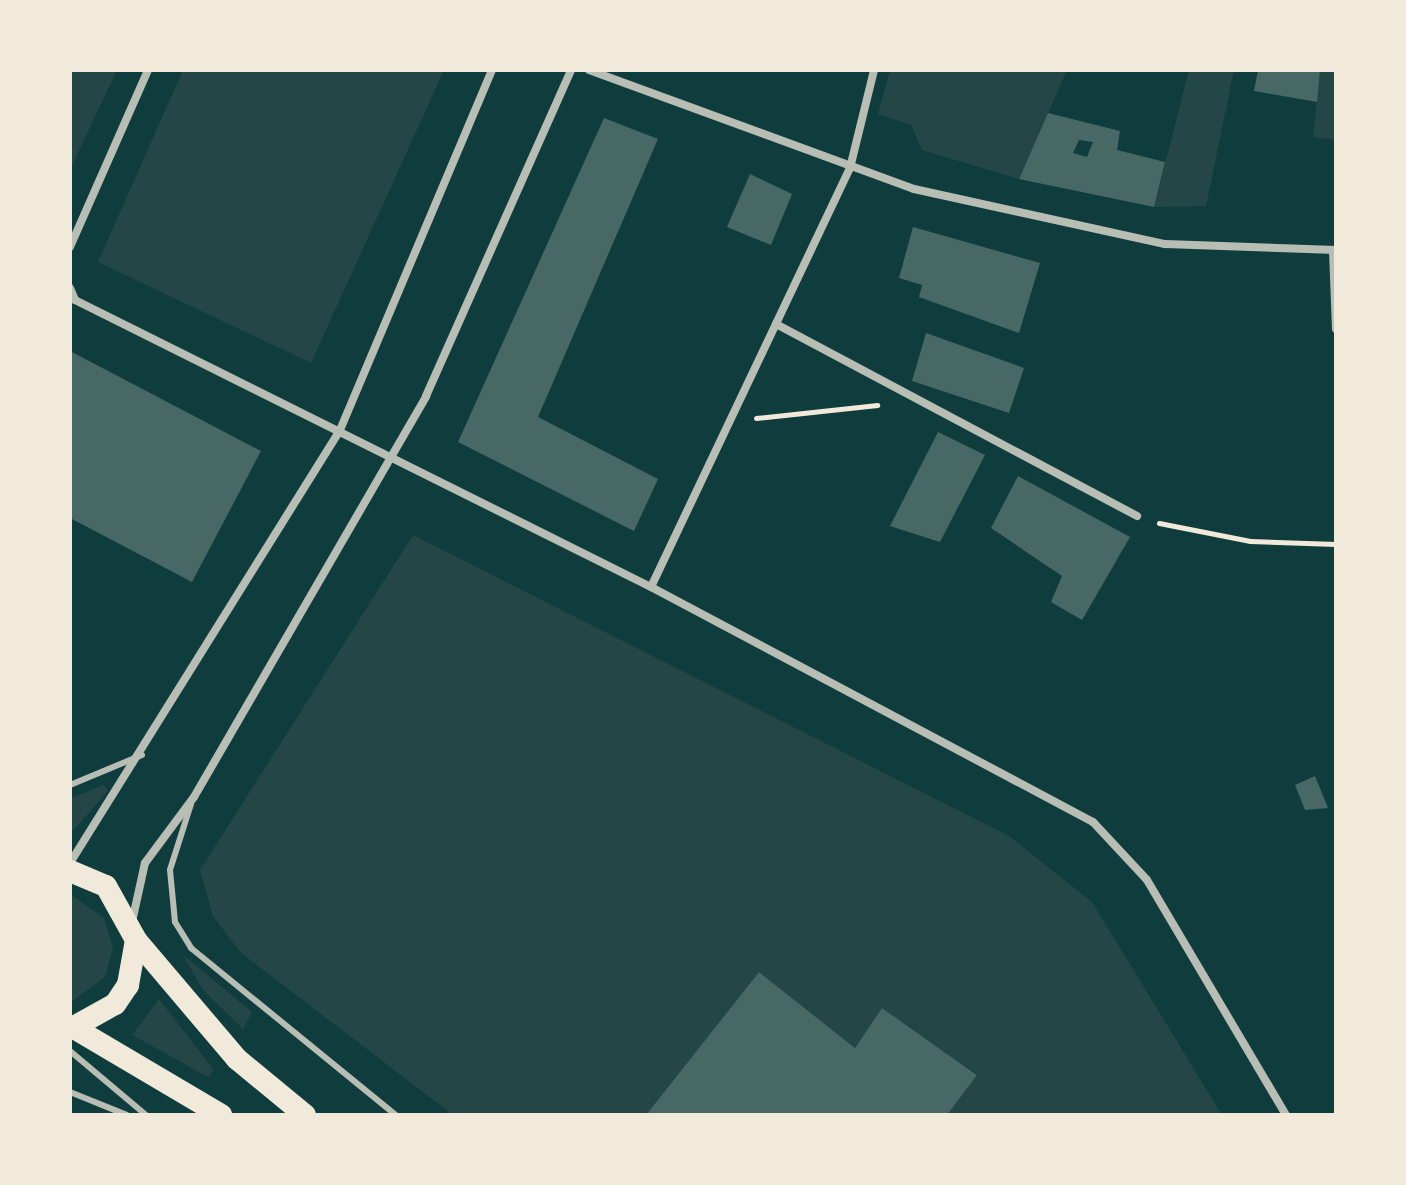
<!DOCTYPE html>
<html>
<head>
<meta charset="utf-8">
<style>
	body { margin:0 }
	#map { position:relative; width:1406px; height:1185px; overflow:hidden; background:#0f3d3e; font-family:"Exo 2",sans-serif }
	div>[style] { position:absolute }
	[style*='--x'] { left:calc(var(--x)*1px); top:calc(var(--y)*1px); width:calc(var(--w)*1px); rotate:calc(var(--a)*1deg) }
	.green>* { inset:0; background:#244646 }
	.building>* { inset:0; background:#486865 }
	.path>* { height:5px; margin:-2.5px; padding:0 2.5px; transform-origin:2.5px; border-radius:2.5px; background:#f1e9da }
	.service>* { height:6px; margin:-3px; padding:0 3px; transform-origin:3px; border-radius:3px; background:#b8beb3 }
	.minor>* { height:8px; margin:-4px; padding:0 4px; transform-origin:4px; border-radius:4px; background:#b8beb3 }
	.trunk>* { height:22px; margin:-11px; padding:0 11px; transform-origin:11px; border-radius:11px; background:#f1e9da }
	span { translate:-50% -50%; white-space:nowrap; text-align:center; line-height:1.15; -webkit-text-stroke:6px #f1e9da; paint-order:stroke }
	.frame { position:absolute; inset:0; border:72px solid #f1e9da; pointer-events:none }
</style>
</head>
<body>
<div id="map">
	<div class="green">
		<i style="clip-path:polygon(70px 70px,117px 70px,70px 170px)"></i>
		<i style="clip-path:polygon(183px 70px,444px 70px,311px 363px,98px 262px)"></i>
		<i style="clip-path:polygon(890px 70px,1067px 70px,1019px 179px,922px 150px,911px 125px,878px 114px)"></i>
		<i style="clip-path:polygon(1189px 70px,1234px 70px,1206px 206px,1154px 207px)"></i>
		<i style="clip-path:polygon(1320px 70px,1336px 70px,1336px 140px,1313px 137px)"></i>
		<i style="clip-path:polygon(413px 535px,1009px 836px,1092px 902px,1222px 1115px,947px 1115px,977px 1074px,882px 1008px,855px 1048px,759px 972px,646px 1115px,453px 1115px,240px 952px,213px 916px,200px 870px)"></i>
		<i style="clip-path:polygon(104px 785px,108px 791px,70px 834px,70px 798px)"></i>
		<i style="clip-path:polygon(70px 894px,104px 918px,113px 947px,105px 977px,70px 1003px)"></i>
		<i style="clip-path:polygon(183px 955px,252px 1012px,243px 1029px,203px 990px)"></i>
		<i style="clip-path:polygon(159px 999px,214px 1070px,208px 1077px,132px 1035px)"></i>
	</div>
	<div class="building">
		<i style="clip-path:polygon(1258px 70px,1320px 70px,1317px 102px,1254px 91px)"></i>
		<i style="clip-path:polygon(evenodd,1048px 113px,1120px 131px,1117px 150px,1165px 162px,1154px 207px,1019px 179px,1048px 113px,1079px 140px,1093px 142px,1087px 157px,1073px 153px,1079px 140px)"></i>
		<i style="clip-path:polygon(604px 118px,658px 139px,538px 417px,658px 479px,634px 531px,458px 442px)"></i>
		<i style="clip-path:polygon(750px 174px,792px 194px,771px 245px,727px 227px)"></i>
		<i style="clip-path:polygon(913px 227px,1040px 263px,1019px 333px,919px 297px,922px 285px,899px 278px)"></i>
		<i style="clip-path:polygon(926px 333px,1024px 368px,1009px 413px,912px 381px)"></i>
		<i style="clip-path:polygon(70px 351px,261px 451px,192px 582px,70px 518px)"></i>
		<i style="clip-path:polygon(938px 432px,985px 455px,940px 542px,890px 526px)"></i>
		<i style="clip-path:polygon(1018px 476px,1130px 537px,1082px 620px,1051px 602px,1062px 576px,991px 528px)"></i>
		<i style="clip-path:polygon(1315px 776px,1328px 808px,1305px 810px,1295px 785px)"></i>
		<i style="clip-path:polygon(759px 972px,855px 1048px,882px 1008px,977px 1075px,947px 1115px,646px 1115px)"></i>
	</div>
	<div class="path">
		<i style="--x:756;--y:418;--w:122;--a:-6.1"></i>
		<i style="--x:1159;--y:523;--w:93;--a:11.2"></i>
		<i style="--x:1250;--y:541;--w:86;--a:2"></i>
	</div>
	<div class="service">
		<i style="--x:70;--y:785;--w:78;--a:-22.6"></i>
		<i style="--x:191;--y:804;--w:69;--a:107.7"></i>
		<i style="--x:170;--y:870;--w:52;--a:84.5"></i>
		<i style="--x:175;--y:922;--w:31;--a:58"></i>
		<i style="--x:191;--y:948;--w:264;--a:39.2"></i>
		<i style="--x:70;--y:1051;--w:99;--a:40.1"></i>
		<i style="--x:70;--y:1092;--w:61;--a:22"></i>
	</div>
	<div class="minor">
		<i style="--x:589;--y:70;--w:346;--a:20.1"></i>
		<i style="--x:914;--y:189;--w:257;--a:12.4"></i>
		<i style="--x:1165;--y:244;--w:171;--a:2"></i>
		<i style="--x:70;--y:247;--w:193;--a:-66.2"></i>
		<i style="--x:1333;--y:251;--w:78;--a:87.8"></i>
		<i style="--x:70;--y:288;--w:13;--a:67"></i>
		<i style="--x:75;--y:300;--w:644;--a:26.49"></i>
		<i style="--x:651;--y:587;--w:501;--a:28"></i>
		<i style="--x:1093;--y:822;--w:79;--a:47"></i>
		<i style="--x:1147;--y:880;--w:273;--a:59.4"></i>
		<i style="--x:776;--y:324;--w:409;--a:28"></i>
		<i style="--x:651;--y:587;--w:464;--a:-64.6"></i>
		<i style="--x:850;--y:168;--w:101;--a:-76.2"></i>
		<i style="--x:70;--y:863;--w:510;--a:-58.05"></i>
		<i style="--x:340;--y:430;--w:391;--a:-67.1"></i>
		<i style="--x:132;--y:922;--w:60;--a:-77.6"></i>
		<i style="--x:145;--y:863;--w:82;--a:-53.4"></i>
		<i style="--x:194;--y:797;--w:463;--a:-59.9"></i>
		<i style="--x:426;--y:396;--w:357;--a:-66"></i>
	</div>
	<div class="trunk">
		<i style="--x:70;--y:871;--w:39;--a:23"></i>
		<i style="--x:106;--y:886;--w:62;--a:60.9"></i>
		<i style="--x:136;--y:940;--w:46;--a:100.1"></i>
		<i style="--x:128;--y:985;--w:23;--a:124"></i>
		<i style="--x:115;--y:1004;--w:51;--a:150.9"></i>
		<i style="--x:136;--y:940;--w:156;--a:49.7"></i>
		<i style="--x:237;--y:1059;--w:88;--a:39.5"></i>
		<i style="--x:74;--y:1028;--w:171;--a:30.6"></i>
	</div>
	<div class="frame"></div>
</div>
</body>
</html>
